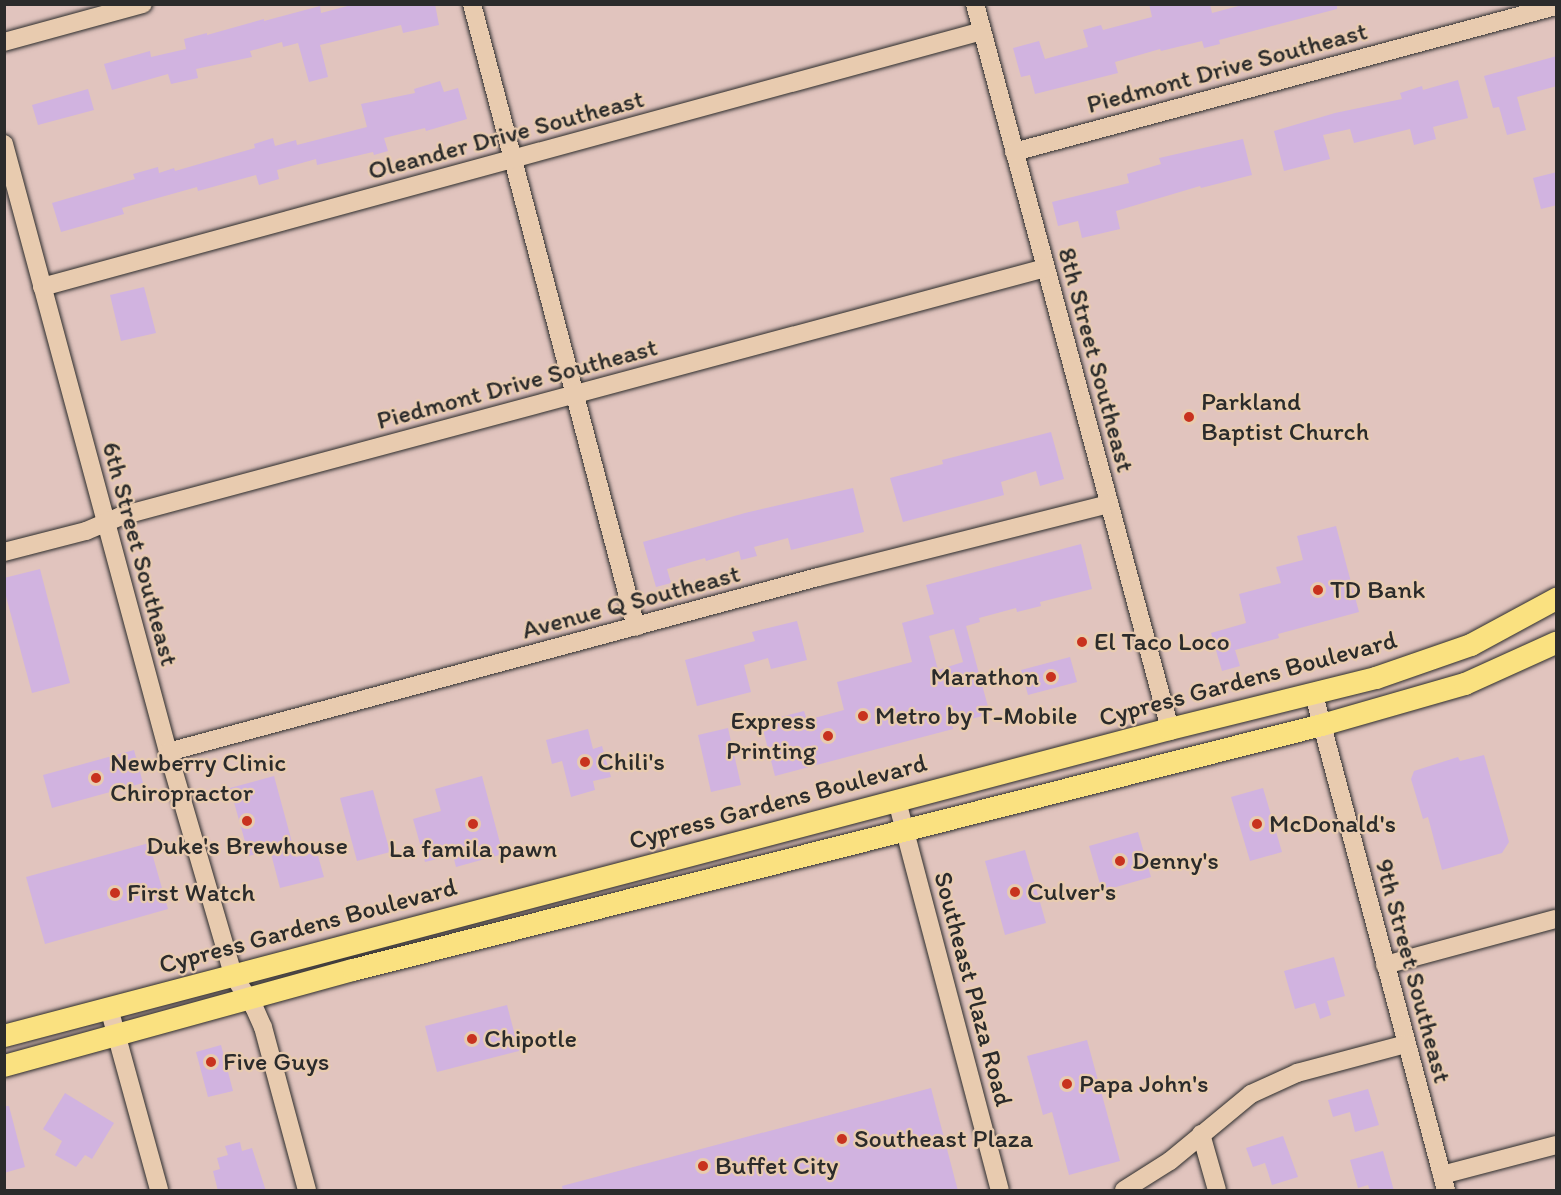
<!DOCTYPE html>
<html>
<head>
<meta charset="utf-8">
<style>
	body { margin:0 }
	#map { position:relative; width:1561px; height:1195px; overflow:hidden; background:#e1c4be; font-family:Itim,sans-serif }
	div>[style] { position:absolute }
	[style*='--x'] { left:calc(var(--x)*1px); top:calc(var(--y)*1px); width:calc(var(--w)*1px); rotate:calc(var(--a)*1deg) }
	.building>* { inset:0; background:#d1b3e0 }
	.roads { filter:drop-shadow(0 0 2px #2b2b2b) drop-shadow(0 0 2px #2b2b2b) }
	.minor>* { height:18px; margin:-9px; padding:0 9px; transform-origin:9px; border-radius:9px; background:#e8cbaf }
	.major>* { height:22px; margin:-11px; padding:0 11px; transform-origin:11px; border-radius:11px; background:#fae180 }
	.dots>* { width:16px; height:16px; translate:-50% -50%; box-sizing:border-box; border:3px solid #e8cbaf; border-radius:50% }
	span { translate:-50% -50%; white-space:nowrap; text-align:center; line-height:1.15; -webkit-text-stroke:4.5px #e8cbaf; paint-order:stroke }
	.street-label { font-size:26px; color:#2b2b2b }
	.poi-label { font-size:26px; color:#2b2b2b }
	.left { translate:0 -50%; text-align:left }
	.right { translate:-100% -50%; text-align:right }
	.frame { position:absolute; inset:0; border:6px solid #2b2b2b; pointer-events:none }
</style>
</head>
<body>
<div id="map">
	<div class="building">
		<i style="clip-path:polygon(355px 4px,435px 4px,439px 25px,403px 33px,401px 25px,320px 45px,328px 77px,309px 82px,298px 43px,283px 47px,282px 42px,250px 51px,252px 57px,196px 69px,198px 78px,171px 84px,168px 74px,112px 90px,104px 64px,150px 51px,151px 57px,186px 49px,184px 39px,207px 33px,207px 35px,264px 19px,264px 21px,320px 6px,321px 13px)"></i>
		<i style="clip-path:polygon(1149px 4px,1210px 4px,1212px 13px,1246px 4px,1337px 4px,1337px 9px,1219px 40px,1220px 44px,1204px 48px,1202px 41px,1161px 51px,1160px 49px,1115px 62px,1118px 73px,1035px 94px,1030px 75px,1021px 77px,1013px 48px,1039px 41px,1045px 59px,1088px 47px,1083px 30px,1101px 25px,1103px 30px,1152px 17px)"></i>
		<i style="clip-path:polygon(1557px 56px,1557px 86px,1517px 97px,1526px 130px,1507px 135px,1499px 107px,1493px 108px,1484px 76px)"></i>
		<i style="clip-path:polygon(1458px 80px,1468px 118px,1433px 127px,1436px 139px,1414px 145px,1410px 129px,1354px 143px,1350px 129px,1323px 135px,1330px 159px,1284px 171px,1274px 131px,1335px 113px,1402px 99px,1400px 93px,1422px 86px,1423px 90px)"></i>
		<i style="clip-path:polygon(440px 81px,444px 92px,458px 88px,467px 119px,426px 131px,425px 128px,384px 138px,388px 151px,374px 155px,373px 152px,317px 165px,316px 159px,277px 170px,279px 179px,259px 185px,256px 175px,198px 191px,197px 187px,122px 208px,124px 214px,61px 232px,52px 203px,135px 179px,133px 174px,158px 167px,159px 173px,174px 168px,175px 171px,255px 148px,254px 144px,273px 138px,275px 146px,296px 140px,297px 145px,367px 127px,361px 104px,415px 93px,414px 89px)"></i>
		<i style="clip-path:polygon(88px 89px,94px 110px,38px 125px,32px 105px)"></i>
		<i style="clip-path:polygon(1243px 139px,1252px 175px,1201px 188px,1200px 186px,1116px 211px,1120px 229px,1082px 238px,1078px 221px,1058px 226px,1052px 202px,1129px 183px,1127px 174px,1161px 164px,1159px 158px)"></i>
		<i style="clip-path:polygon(1557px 172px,1557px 205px,1541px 209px,1533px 178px)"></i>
		<i style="clip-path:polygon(144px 287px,156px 333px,121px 341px,110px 295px)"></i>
		<i style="clip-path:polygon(1051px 432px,1064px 479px,1040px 486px,1036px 471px,1001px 482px,1004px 495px,903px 522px,890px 478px,943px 464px,942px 460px)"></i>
		<i style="clip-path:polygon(853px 488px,864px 532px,791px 550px,788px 538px,754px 547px,757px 556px,741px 560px,739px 551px,706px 561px,705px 558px,667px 569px,671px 583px,656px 587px,643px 542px,745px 513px)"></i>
		<i style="clip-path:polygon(1336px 526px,1359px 612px,1278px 634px,1279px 638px,1235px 650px,1240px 666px,1222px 671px,1211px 633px,1246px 623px,1239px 594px,1281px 583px,1276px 567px,1303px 560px,1297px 536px)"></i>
		<i style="clip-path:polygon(evenodd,1081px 544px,1092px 589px,1040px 602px,1041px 606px,1017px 612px,1016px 608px,979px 618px,980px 622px,966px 626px,990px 714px,952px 724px,953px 729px,775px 776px,761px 722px,804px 711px,807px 720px,844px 710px,837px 682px,912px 662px,902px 623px,934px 614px,926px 585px,1081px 544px,954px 629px,963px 662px,938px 670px,929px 636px,954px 629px)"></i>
		<i style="clip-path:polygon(40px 569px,70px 683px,32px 693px,4px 589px,4px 578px)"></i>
		<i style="clip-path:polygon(797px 621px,807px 660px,771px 669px,768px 658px,744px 665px,751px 692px,697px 706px,685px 660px,755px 641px,752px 632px)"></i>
		<i style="clip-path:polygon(1070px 657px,1077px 682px,1028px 695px,1021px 670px)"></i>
		<i style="clip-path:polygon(728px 728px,741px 785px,711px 792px,698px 735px)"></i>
		<i style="clip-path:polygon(588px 729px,593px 749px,602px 746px,611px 777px,593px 781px,595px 790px,571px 797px,562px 761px,552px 764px,546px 740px)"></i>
		<i style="clip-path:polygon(134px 750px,143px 783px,52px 808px,43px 775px)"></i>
		<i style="clip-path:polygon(1484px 755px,1509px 842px,1502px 853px,1442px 870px,1428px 817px,1423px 819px,1411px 779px,1414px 771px,1458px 757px,1460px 761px)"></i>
		<i style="clip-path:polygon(274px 776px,296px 857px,317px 852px,324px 877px,280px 888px,270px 850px,249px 856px,230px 788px)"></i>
		<i style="clip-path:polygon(482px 776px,503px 854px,456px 867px,453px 855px,425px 862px,413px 819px,441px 811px,435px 789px)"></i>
		<i style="clip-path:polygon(1263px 788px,1282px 852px,1250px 861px,1231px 797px)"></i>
		<i style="clip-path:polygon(373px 790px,390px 852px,357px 861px,340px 798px)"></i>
		<i style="clip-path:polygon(1138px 832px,1151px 877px,1102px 891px,1089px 846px)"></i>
		<i style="clip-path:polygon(149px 843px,168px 909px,45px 944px,26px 877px)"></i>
		<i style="clip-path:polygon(1025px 850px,1046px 923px,1005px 935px,985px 861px)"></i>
		<i style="clip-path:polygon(1334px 957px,1345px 996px,1327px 1001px,1331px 1015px,1320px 1019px,1315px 1003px,1295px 1009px,1284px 971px)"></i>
		<i style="clip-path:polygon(507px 1005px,519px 1051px,437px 1072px,425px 1026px)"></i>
		<i style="clip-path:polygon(1087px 1040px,1120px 1161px,1069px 1175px,1052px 1112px,1043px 1115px,1027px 1056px)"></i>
		<i style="clip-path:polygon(221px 1045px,233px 1091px,208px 1097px,196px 1052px)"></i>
		<i style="clip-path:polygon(931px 1088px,958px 1191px,563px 1191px,562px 1186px)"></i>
		<i style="clip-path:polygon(1368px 1089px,1379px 1125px,1355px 1132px,1350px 1112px,1333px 1117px,1328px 1100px)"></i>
		<i style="clip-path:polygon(65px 1093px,114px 1123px,92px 1159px,85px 1155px,76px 1167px,55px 1155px,62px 1141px,43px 1129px)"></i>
		<i style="clip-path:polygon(4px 1106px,9px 1106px,25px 1167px,4px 1173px)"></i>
		<i style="clip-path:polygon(1283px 1136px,1298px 1177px,1272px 1185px,1265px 1163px,1253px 1167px,1246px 1148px)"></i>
		<i style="clip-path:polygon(240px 1142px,242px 1151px,252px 1148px,266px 1191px,218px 1191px,213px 1171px,220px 1169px,217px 1158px,228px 1155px,225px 1146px)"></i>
		<i style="clip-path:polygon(1383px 1151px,1394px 1191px,1370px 1191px,1368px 1185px,1358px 1188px,1350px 1160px)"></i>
	</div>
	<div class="roads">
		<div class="minor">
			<i style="--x:472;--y:4;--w:644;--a:75.25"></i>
			<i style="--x:975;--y:4;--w:751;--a:74.95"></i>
			<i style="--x:4;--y:42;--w:144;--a:-15.3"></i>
			<i style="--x:4;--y:144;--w:630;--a:74.9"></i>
			<i style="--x:168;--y:752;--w:232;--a:73.7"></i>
			<i style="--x:233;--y:975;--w:38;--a:57"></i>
			<i style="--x:254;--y:1007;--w:22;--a:66"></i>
			<i style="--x:263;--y:1027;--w:169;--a:74.9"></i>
			<i style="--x:1014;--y:152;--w:561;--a:-15.08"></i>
			<i style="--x:42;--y:287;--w:974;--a:-15.23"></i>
			<i style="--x:4;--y:552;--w:85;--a:-14.4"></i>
			<i style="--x:86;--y:531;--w:38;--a:-23"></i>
			<i style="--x:121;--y:516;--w:957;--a:-15.02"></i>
			<i style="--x:1314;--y:695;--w:512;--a:75.07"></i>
			<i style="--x:168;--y:752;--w:673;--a:-15.07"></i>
			<i style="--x:818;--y:577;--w:299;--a:-14.1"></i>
			<i style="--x:897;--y:801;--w:402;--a:75.2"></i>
			<i style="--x:1385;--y:965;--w:177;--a:-15.1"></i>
			<i style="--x:109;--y:1008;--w:189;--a:74.6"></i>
			<i style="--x:1201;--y:1134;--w:58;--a:74.1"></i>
			<i style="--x:1442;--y:1175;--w:118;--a:-14.7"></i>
			<i style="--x:1124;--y:1190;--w:54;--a:-32.2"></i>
			<i style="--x:1170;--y:1161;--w:105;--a:-39.6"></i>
			<i style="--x:1251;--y:1094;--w:51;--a:-24.5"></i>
			<i style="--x:1297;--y:1073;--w:113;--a:-14.9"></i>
		</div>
		<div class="major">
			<i style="--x:4;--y:1036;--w:1206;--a:-14.75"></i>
			<i style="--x:1170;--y:729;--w:212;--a:-13.9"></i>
			<i style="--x:1376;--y:678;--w:101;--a:-19.2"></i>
			<i style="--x:1471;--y:645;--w:97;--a:-28.4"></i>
			<i style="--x:4;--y:1066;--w:362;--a:-15.4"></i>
			<i style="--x:353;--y:970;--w:999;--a:-14.19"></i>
			<i style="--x:1322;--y:725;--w:149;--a:-16"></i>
			<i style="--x:1465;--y:684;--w:100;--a:-24.3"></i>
		</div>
	</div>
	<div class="dots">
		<i style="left:1189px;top:417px;background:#c8321e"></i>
		<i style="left:1318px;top:590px;background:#c8321e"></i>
		<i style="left:1082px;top:642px;background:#c8321e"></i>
		<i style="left:1051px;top:677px;background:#c8321e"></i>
		<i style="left:863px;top:716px;background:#c8321e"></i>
		<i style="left:828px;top:736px;background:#c8321e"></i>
		<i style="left:585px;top:762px;background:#c8321e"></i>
		<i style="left:96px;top:778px;background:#c8321e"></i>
		<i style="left:247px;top:821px;background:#c8321e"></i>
		<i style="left:473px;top:824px;background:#c8321e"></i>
		<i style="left:1257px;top:824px;background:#c8321e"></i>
		<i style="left:1120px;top:861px;background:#c8321e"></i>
		<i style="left:1015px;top:892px;background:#c8321e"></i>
		<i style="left:115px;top:893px;background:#c8321e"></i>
		<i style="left:472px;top:1039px;background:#c8321e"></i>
		<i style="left:211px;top:1062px;background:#c8321e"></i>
		<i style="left:1067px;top:1084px;background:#c8321e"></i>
		<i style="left:842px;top:1139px;background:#c8321e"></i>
		<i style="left:703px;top:1166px;background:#c8321e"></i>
	</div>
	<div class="street-label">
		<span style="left:1227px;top:68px;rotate:-15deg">Piedmont Drive Southeast</span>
		<span style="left:506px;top:135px;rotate:-15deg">Oleander Drive Southeast</span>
		<span style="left:1096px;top:360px;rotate:75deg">8th Street Southeast</span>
		<span style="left:517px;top:384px;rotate:-15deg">Piedmont Drive Southeast</span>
		<span style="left:140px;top:554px;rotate:75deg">6th Street Southeast</span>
		<span style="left:631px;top:602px;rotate:-15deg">Avenue Q Southeast</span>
		<span style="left:1248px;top:679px;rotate:-15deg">Cypress Gardens Boulevard</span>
		<span style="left:778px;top:802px;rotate:-15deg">Cypress Gardens Boulevard</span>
		<span style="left:308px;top:926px;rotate:-15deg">Cypress Gardens Boulevard</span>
		<span style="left:1413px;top:971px;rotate:75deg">9th Street Southeast</span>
		<span style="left:973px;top:989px;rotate:75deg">Southeast Plaza Road</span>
	</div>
	<div class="poi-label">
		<span class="left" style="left:1201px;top:417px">Parkland<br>Baptist Church</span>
		<span class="left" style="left:1330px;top:590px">TD Bank</span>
		<span class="left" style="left:1094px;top:642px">El Taco Loco</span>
		<span class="right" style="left:1039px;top:677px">Marathon</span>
		<span class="left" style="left:875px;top:716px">Metro by T-Mobile</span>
		<span class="right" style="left:816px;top:736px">Express<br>Printing</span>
		<span class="left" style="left:597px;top:762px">Chili's</span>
		<span class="left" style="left:110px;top:778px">Newberry Clinic<br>Chiropractor</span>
		<span class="left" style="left:1269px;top:824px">McDonald's</span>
		<span style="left:247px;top:846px">Duke's Brewhouse</span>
		<span style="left:473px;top:849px">La famila pawn</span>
		<span class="left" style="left:1132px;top:861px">Denny's</span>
		<span class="left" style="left:1027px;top:892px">Culver's</span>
		<span class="left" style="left:127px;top:893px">First Watch</span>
		<span class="left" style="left:484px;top:1039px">Chipotle</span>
		<span class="left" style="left:223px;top:1062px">Five Guys</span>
		<span class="left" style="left:1079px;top:1084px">Papa John's</span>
		<span class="left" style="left:854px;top:1139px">Southeast Plaza</span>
		<span class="left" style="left:715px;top:1166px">Buffet City</span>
	</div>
	<div class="frame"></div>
</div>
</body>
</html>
